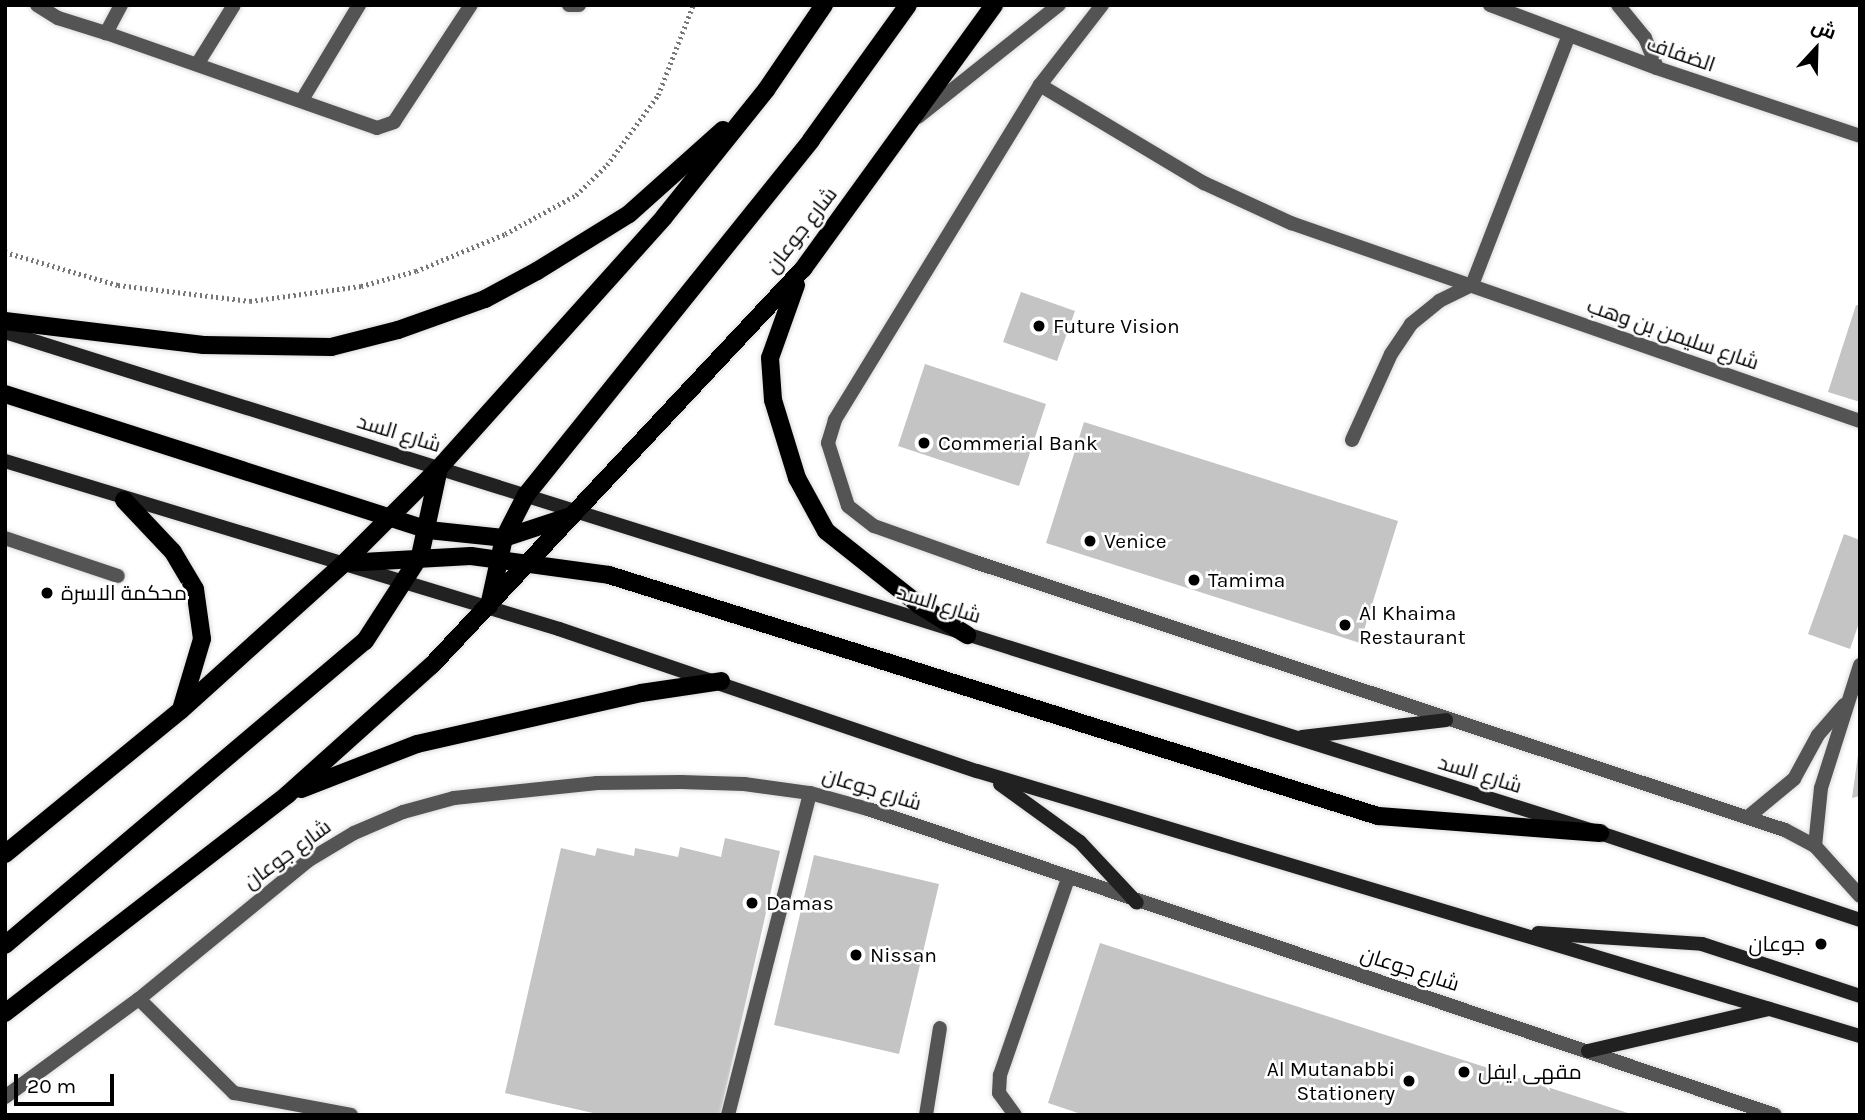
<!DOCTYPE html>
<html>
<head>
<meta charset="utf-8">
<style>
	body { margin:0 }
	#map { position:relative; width:1865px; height:1120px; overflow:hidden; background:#fff; font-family:Karla,Cairo,sans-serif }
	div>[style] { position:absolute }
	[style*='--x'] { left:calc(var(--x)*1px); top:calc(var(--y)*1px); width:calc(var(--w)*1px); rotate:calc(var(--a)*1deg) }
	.building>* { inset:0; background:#c4c4c4 }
	.path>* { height:4.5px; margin-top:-2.25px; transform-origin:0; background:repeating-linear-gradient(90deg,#767676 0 2px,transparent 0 5.5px) }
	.roads { filter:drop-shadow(0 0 2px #dbdbdb) drop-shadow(0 0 2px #dbdbdb) }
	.lane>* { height:14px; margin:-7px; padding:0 7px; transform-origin:7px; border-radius:7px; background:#545454 }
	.street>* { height:14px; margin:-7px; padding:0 7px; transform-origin:7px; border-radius:7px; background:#545454 }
	.secondary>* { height:14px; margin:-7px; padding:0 7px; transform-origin:7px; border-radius:7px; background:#212121 }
	.primary>* { height:18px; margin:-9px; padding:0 9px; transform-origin:9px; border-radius:9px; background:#000 }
	.dots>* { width:19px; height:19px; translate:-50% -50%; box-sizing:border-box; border:4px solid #fff; border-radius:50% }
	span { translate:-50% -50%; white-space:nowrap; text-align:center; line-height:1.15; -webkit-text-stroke:5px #fff; paint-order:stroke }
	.street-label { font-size:21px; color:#000 }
	.poi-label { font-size:21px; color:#000 }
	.left { translate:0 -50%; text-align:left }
	.right { translate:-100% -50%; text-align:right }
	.frame { position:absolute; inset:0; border:7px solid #000; pointer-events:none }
	.north { position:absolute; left:1781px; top:14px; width:70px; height:70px; -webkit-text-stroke:5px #fff; paint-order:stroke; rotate:22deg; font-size:19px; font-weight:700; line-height:28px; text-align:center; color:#000 }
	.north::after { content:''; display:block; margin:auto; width:24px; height:32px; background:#000; clip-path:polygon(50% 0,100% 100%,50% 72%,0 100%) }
	.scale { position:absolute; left:14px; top:1074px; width:100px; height:32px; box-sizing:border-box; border:4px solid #000; border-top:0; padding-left:9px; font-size:21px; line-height:24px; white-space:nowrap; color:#000; -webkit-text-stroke:5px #fff; paint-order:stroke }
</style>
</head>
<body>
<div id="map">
	<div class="building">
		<i style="clip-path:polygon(1021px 292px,1075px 311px,1057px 361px,1003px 342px)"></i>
		<i style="clip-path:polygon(1856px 305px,1860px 306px,1860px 402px,1828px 392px)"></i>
		<i style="clip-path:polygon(925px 364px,1046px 404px,1019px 486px,898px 446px)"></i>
		<i style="clip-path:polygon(1084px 422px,1398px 521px,1360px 643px,1046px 543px)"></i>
		<i style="clip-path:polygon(1844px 534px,1860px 540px,1860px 620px,1850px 649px,1808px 634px)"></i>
		<i style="clip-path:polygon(1858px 755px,1860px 796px,1852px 798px)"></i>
		<i style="clip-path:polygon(725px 838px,780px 851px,720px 1115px,602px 1115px,505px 1093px,561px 848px,595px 856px,597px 848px,634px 856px,635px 848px,678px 857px,680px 847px,721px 857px)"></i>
		<i style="clip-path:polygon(814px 855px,939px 884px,899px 1054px,774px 1025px)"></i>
		<i style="clip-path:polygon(1100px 943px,1631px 1114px,1631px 1115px,1084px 1115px,1048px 1103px)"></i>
	</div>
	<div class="path">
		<i style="--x:5;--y:252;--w:118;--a:16.3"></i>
		<i style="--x:118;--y:285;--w:133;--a:6.9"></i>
		<i style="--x:250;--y:301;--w:112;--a:-7.7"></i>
		<i style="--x:361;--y:286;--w:57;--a:-15.3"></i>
		<i style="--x:416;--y:271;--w:96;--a:-22.6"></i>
		<i style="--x:505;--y:234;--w:81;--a:-28.8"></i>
		<i style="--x:576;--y:195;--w:43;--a:-44.1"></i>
		<i style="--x:607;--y:165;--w:87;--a:-53.9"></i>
		<i style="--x:658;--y:95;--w:97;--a:-68.7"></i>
	</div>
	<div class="roads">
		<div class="lane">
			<i style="--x:37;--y:5;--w:25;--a:32"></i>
			<i style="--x:58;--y:18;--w:50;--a:17.4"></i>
			<i style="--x:121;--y:5;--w:32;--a:118"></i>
			<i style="--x:106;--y:33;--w:287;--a:19.3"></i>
			<i style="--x:377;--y:128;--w:18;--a:-19"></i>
			<i style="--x:394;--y:122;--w:140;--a:-56.7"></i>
			<i style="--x:569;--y:5;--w:10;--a:0"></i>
			<i style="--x:1618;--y:5;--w:43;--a:50.7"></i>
			<i style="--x:1645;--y:38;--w:32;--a:68"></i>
			<i style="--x:198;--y:63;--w:68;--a:-58.2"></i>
			<i style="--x:302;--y:100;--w:111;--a:-59"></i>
			<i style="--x:5;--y:538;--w:119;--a:18.6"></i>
			<i style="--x:926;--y:1115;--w:88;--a:-80.9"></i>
			<i style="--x:1015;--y:1115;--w:27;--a:-126"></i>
			<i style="--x:999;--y:1093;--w:18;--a:-87"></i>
			<i style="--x:1000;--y:1075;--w:207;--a:-70.9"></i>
		</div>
		<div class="street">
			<i style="--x:1102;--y:5;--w:101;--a:127.8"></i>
			<i style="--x:1040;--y:85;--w:393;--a:121.5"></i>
			<i style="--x:835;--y:420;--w:24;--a:107"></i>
			<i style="--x:828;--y:443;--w:66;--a:72.4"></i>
			<i style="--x:848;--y:506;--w:33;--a:38"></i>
			<i style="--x:874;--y:526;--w:107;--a:19.6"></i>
			<i style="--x:975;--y:562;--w:853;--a:18.31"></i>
			<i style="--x:1785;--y:830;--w:34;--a:28"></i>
			<i style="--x:1815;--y:846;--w:67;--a:48"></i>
			<i style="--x:1490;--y:5;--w:178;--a:20.7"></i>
			<i style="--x:1657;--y:68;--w:214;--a:18.5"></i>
			<i style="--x:1040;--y:85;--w:191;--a:30.9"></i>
			<i style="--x:1204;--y:183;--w:96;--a:24.7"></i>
			<i style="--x:1291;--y:223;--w:602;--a:19.19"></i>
			<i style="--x:918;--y:117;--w:180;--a:-38.5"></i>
			<i style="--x:1352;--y:440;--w:94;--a:-65.6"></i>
			<i style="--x:1391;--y:354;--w:36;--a:-56"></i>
			<i style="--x:1411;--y:324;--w:36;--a:-39"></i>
			<i style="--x:1439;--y:301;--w:37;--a:-26"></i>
			<i style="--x:1472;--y:285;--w:268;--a:-68.8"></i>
			<i style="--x:1748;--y:817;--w:60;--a:-39.6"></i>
			<i style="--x:1794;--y:779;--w:50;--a:-61.4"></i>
			<i style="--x:1818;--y:735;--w:40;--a:-49"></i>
			<i style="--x:1815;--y:846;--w:58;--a:-84.1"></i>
			<i style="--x:1821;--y:788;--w:129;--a:-72.4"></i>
			<i style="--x:139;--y:999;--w:134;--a:44.7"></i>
			<i style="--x:234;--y:1093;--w:119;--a:10.6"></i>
			<i style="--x:5;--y:1097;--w:166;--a:-36.2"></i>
			<i style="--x:139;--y:999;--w:220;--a:-39.3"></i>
			<i style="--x:309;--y:860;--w:52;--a:-31"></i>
			<i style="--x:354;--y:833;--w:53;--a:-23.2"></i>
			<i style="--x:403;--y:812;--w:53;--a:-15.4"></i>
			<i style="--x:454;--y:798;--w:144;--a:-6"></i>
			<i style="--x:597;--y:783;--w:84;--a:-0.7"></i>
			<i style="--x:681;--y:782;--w:63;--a:1.8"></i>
			<i style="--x:744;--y:784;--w:67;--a:7.8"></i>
			<i style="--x:810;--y:793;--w:60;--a:15.4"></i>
			<i style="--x:868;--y:809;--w:957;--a:18.64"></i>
			<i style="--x:728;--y:1115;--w:332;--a:-75.7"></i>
		</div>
		<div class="secondary">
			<i style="--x:5;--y:332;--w:1672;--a:17.44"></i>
			<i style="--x:1600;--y:833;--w:274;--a:18.5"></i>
			<i style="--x:5;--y:461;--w:579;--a:16.87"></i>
			<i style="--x:559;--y:629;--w:441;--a:18.8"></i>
			<i style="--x:977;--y:771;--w:922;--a:16.71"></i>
			<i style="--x:1302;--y:737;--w:145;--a:-6.7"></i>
			<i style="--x:1000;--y:784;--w:99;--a:35.9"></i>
			<i style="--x:1080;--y:842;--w:83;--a:46.9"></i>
			<i style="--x:1538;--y:933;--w:164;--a:3.8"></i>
			<i style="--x:1702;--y:944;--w:166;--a:18.2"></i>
			<i style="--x:1588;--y:1051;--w:186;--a:-13.1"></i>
		</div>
		<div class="primary">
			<i style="--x:796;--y:285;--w:77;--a:109.6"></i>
			<i style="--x:770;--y:358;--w:42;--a:85.9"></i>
			<i style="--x:773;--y:400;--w:82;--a:72.9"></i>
			<i style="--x:797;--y:478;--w:60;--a:61.3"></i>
			<i style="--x:826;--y:531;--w:119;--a:38.5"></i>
			<i style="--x:919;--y:605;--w:57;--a:32"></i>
			<i style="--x:5;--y:321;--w:200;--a:6.9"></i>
			<i style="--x:204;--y:345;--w:127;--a:0.9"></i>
			<i style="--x:331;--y:347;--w:69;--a:-14.2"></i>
			<i style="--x:398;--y:330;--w:92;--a:-19.6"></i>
			<i style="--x:485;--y:299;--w:59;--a:-28.3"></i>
			<i style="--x:537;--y:271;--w:108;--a:-31.8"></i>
			<i style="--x:629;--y:214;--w:126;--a:-41.8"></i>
			<i style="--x:5;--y:394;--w:444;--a:17.8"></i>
			<i style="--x:428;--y:530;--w:76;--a:6"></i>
			<i style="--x:504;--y:538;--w:71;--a:-18.2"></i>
			<i style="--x:124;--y:500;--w:71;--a:46.7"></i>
			<i style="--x:173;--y:552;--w:43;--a:59.3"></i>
			<i style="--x:195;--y:589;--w:50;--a:82"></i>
			<i style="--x:202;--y:639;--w:70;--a:106.6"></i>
			<i style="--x:344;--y:563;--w:127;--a:-3.2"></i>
			<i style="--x:471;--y:556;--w:139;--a:7.8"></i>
			<i style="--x:609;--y:575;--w:806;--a:17.4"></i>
			<i style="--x:1378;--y:816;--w:223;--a:4.4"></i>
			<i style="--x:489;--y:606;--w:70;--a:-77.6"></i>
			<i style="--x:504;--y:538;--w:48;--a:-62.9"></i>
			<i style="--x:526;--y:495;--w:455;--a:-51.2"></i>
			<i style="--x:811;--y:140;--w:166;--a:-54.3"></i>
			<i style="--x:301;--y:789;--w:124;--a:-21.2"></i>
			<i style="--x:417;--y:744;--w:230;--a:-12.8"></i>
			<i style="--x:641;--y:693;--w:81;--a:-8.5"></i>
			<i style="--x:5;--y:854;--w:227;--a:-39.3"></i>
			<i style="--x:181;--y:710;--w:219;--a:-42"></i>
			<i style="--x:344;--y:563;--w:134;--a:-45"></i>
			<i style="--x:439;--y:468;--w:337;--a:-48.1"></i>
			<i style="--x:664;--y:217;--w:163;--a:-51.2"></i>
			<i style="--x:766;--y:90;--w:103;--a:-55.7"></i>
			<i style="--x:5;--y:945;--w:471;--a:-40.2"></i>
			<i style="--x:365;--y:641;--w:101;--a:-57.1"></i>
			<i style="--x:420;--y:556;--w:90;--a:-77.8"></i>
			<i style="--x:5;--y:1013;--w:358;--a:-37.7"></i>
			<i style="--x:288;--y:794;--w:193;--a:-41.9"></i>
			<i style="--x:432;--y:665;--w:543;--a:-46.87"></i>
			<i style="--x:803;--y:269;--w:326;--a:-54.1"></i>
		</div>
	</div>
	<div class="dots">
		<i style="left:1039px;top:326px;background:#000"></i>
		<i style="left:924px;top:443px;background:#000"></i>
		<i style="left:1090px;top:541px;background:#000"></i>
		<i style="left:1194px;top:580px;background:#000"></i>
		<i style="left:47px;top:593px;background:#000"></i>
		<i style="left:1345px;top:625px;background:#000"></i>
		<i style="left:752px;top:903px;background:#000"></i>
		<i style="left:1821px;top:944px;background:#000"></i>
		<i style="left:856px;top:955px;background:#000"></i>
		<i style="left:1464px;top:1072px;background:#000"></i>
		<i style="left:1409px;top:1081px;background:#000"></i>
	</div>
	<div class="street-label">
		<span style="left:1681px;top:54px;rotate:19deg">الضفاف</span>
		<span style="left:801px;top:230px;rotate:-52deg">شارع جوعان</span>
		<span style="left:1673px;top:334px;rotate:19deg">شارع سليمن بن وهب</span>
		<span style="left:399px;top:433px;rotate:17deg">شارع السد</span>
		<span style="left:939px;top:604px;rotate:17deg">شارع السد</span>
		<span style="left:1480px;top:774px;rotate:17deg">شارع السد</span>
		<span style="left:872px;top:789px;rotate:17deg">شارع جوعان</span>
		<span style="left:287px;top:854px;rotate:-36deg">شارع جوعان</span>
		<span style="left:1410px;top:969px;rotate:18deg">شارع جوعان</span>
	</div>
	<div class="poi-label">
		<span class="left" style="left:1053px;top:326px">Future Vision</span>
		<span class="left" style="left:938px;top:443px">Commerial Bank</span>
		<span class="left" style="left:1104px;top:541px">Venice</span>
		<span class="left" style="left:1208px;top:580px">Tamima</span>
		<span class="left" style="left:61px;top:593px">محكمة الاسرة</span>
		<span class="left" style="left:1359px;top:625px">Al Khaima<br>Restaurant</span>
		<span class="left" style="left:766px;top:903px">Damas</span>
		<span class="right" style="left:1805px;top:944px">جوعان</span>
		<span class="left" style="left:870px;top:955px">Nissan</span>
		<span class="right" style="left:1395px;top:1081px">Al Mutanabbi<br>Stationery</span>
		<span class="left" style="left:1478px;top:1072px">مقهى ايفل</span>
	</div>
	<div class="frame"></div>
	<div class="north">ش</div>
	<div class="scale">20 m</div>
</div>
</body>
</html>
